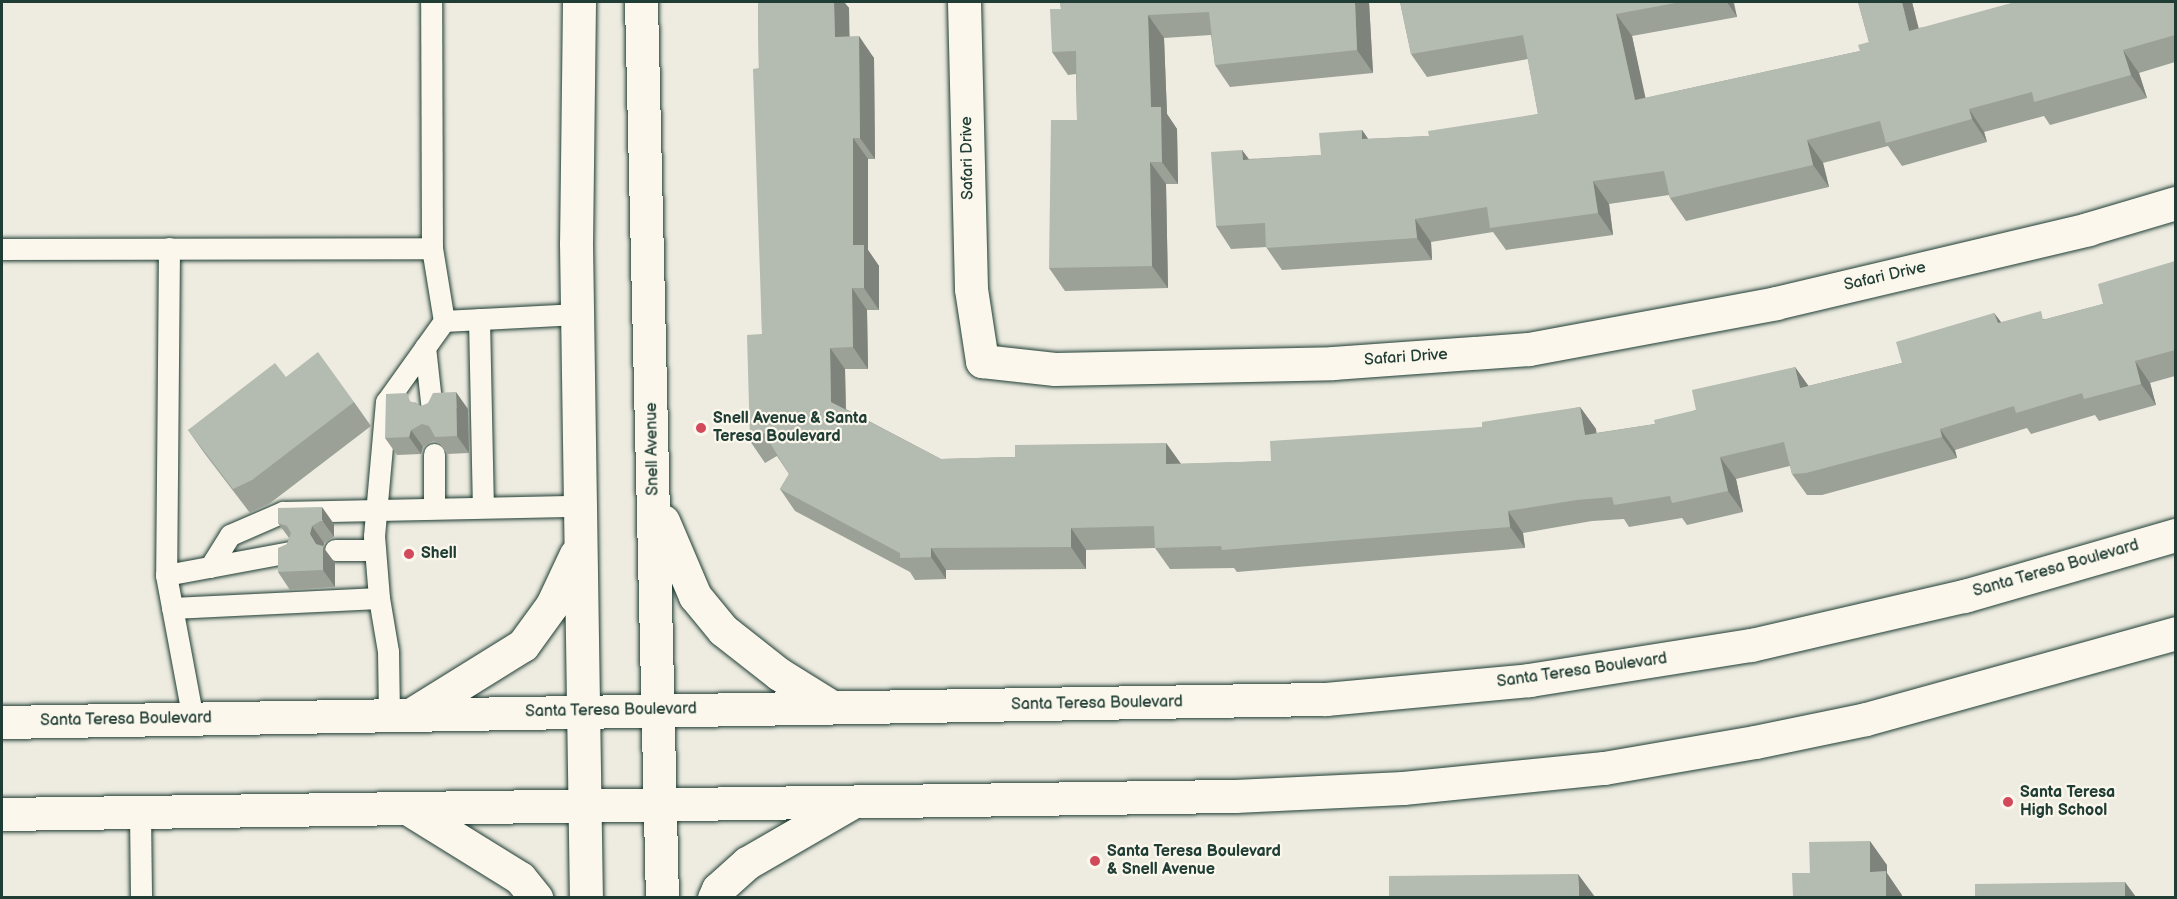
<!DOCTYPE html>
<html>
<head>
<meta charset="utf-8">
<style>
	body { margin:0 }
	#map { position:relative; width:2177px; height:899px; overflow:hidden; background:#eeece1; font-family:"Balsamiq Sans",sans-serif }
	div>[style] { position:absolute }
	[style*='--x'] { left:calc(var(--x)*1px); top:calc(var(--y)*1px); width:calc(var(--w)*1px); rotate:calc(var(--a)*1deg) }
	.roads { filter:drop-shadow(0 0 2px #1f3d34) drop-shadow(0 0 2px #1f3d34) }
	.lane>* { height:21px; margin:-10.5px; padding:0 10.5px; transform-origin:10.5px; border-radius:10.5px; background:#fbf7ec }
	.street>* { height:33px; margin:-16.5px; padding:0 16.5px; transform-origin:16.5px; border-radius:16.5px; background:#fbf7ec }
	.secondary>* { height:33px; margin:-16.5px; padding:0 16.5px; transform-origin:16.5px; border-radius:16.5px; background:#fbf7ec }
	.wall>* { inset:0; background:#9ba197 }
	.shaded-wall>* { inset:0; background:#7e837b }
	.building>* { inset:0; background:#b4bbb0 }
	.dots>* { width:16px; height:16px; translate:-50% -50%; box-sizing:border-box; border:3px solid #fbf7ec; border-radius:50% }
	span { translate:-50% -50%; white-space:nowrap; text-align:center; line-height:1.15; -webkit-text-stroke:4.5px #fbf7ec; paint-order:stroke }
	.street-label { font-size:16px; color:#1f3d34 }
	.poi-label { font-size:16px; color:#1f3d34; font-weight:700 }
	.left { translate:0 -50%; text-align:left }
	.frame { position:absolute; inset:0; border:3px solid #1f3d34; pointer-events:none }
</style>
</head>
<body>
<div id="map">
	<div class="roads">
		<div class="lane">
			<i style="--x:169;--y:248;--w:327;--a:90.5"></i>
			<i style="--x:166;--y:575;--w:147;--a:79.4"></i>
			<i style="--x:432;--y:248;--w:74;--a:80.7"></i>
			<i style="--x:2;--y:249;--w:430;--a:-0.1"></i>
			<i style="--x:432;--y:248;--w:246;--a:-90.2"></i>
			<i style="--x:479;--y:319;--w:187;--a:88.8"></i>
			<i style="--x:425;--y:347;--w:63;--a:83.7"></i>
			<i style="--x:434;--y:454;--w:53;--a:90"></i>
			<i style="--x:335;--y:550;--w:40;--a:0"></i>
			<i style="--x:210;--y:567;--w:38;--a:-58"></i>
			<i style="--x:230;--y:535;--w:58;--a:-23.5"></i>
			<i style="--x:283;--y:512;--w:297;--a:-1.2"></i>
			<i style="--x:166;--y:575;--w:126;--a:-10.5"></i>
			<i style="--x:379;--y:598;--w:62;--a:-94.6"></i>
			<i style="--x:374;--y:536;--w:135;--a:-84.9"></i>
			<i style="--x:386;--y:402;--w:100;--a:-54.4"></i>
			<i style="--x:444;--y:321;--w:133;--a:-3"></i>
			<i style="--x:172;--y:608;--w:207;--a:-2.8"></i>
			<i style="--x:379;--y:598;--w:54;--a:80.4"></i>
			<i style="--x:388;--y:651;--w:64;--a:89.1"></i>
			<i style="--x:140;--y:813;--w:85;--a:89.3"></i>
		</div>
		<div class="street">
			<i style="--x:964;--y:2;--w:287;--a:88.6"></i>
			<i style="--x:971;--y:289;--w:73;--a:81.3"></i>
			<i style="--x:982;--y:361;--w:73;--a:6.3"></i>
			<i style="--x:1055;--y:369;--w:278;--a:-1.2"></i>
			<i style="--x:1333;--y:363;--w:196;--a:-4.1"></i>
			<i style="--x:1529;--y:349;--w:251;--a:-10.5"></i>
			<i style="--x:1776;--y:303;--w:321;--a:-13.3"></i>
			<i style="--x:2088;--y:229;--w:92;--a:-16.5"></i>
		</div>
		<div class="secondary">
			<i style="--x:579;--y:2;--w:241;--a:90.7"></i>
			<i style="--x:576;--y:243;--w:655;--a:89.13"></i>
			<i style="--x:641;--y:2;--w:896;--a:88.66"></i>
			<i style="--x:663;--y:521;--w:82;--a:66.9"></i>
			<i style="--x:695;--y:596;--w:44;--a:50.5"></i>
			<i style="--x:723;--y:630;--w:71;--a:38.2"></i>
			<i style="--x:779;--y:674;--w:62;--a:31.9"></i>
			<i style="--x:415;--y:712;--w:127;--a:-31.8"></i>
			<i style="--x:523;--y:645;--w:49;--a:-54.1"></i>
			<i style="--x:552;--y:605;--w:56;--a:-64.8"></i>
			<i style="--x:2;--y:722;--w:1324;--a:-1"></i>
			<i style="--x:1326;--y:699;--w:204;--a:-5.3"></i>
			<i style="--x:1529;--y:680;--w:225;--a:-9"></i>
			<i style="--x:1751;--y:645;--w:219;--a:-13"></i>
			<i style="--x:1964;--y:596;--w:221;--a:-16.1"></i>
			<i style="--x:407;--y:808;--w:133;--a:31.8"></i>
			<i style="--x:520;--y:878;--w:26;--a:51"></i>
			<i style="--x:2;--y:814;--w:1233;--a:-0.84"></i>
			<i style="--x:1235;--y:796;--w:168;--a:-2.7"></i>
			<i style="--x:1403;--y:788;--w:202;--a:-5.7"></i>
			<i style="--x:1604;--y:768;--w:153;--a:-9.8"></i>
			<i style="--x:1755;--y:742;--w:113;--a:-11.7"></i>
			<i style="--x:1866;--y:719;--w:322;--a:-15.5"></i>
			<i style="--x:714;--y:898;--w:10;--a:-66"></i>
			<i style="--x:718;--y:889;--w:39;--a:-42"></i>
			<i style="--x:747;--y:863;--w:118;--a:-30"></i>
		</div>
	</div>
	<div class="wall">
		<i style="clip-path:polygon(758px 2px,844px 2px,849px 8px,849px 36px,874px 58px,875px 159px,868px 159px,868px 250px,879px 266px,879px 310px,867px 310px,868px 369px,845px 369px,846px 409px,941px 459px,1015px 457px,1166px 443px,1181px 464px,1271px 461px,1482px 427px,1580px 407px,1596px 429px,1596px 433px,1655px 424px,1696px 410px,1795px 367px,1808px 386px,1902px 363px,1994px 313px,2001px 322px,2046px 319px,2103px 304px,2175px 261px,2175px 376px,2150px 383px,2156px 405px,2099px 421px,2095px 415px,2031px 434px,2027px 428px,1955px 450px,1957px 458px,1822px 495px,1807px 495px,1792px 474px,1790px 466px,1736px 479px,1743px 512px,1687px 525px,1682px 518px,1629px 527px,1624px 519px,1592px 521px,1523px 533px,1525px 548px,1237px 572px,1234px 568px,1170px 569px,1155px 548px,1086px 550px,1086px 569px,946px 570px,946px 579px,915px 580px,910px 572px,795px 511px,780px 489px,789px 474px,777px 456px,765px 463px,750px 441px,762px 334px)"></i>
		<i style="clip-path:polygon(1060px 2px,1369px 2px,1373px 73px,1230px 87px,1215px 65px,1211px 35px,1164px 38px,1167px 114px,1177px 129px,1178px 184px,1166px 184px,1168px 288px,1065px 291px,1049px 268px,1077px 120px,1076px 74px,1068px 75px,1052px 52px,1061px 9px)"></i>
		<i style="clip-path:polygon(1400px 2px,1738px 2px,1734px 2px,1737px 17px,1632px 36px,1645px 98px,1860px 51px,1869px 42px,1858px 2px,1912px 2px,1918px 28px,2175px 2px,2175px 62px,2139px 73px,2147px 98px,2050px 125px,2044px 116px,1984px 132px,1987px 142px,1902px 166px,1888px 146px,1823px 163px,1829px 187px,1686px 221px,1670px 198px,1669px 195px,1609px 204px,1613px 235px,1506px 250px,1493px 232px,1431px 242px,1432px 260px,1282px 270px,1266px 247px,1231px 249px,1216px 226px,1242px 150px,1249px 159px,1321px 155px,1362px 130px,1368px 139px,1429px 136px,1538px 114px,1528px 59px,1427px 77px,1411px 54px)"></i>
		<i style="clip-path:polygon(286px 377px,354px 402px,371px 426px,269px 504px,250px 513px,205px 454px,188px 430px)"></i>
		<i style="clip-path:polygon(414px 402px,421px 406px,468px 409px,469px 453px,447px 454px,439px 443px,433px 441px,423px 447px,421px 454px,397px 455px,385px 438px)"></i>
		<i style="clip-path:polygon(278px 508px,334px 524px,334px 537px,324px 543px,323px 547px,335px 563px,335px 587px,290px 590px,278px 572px,289px 538px,278px 523px)"></i>
	</div>
	<div class="shaded-wall">
		<i style="clip-path:polygon(834px 2px,844px 2px,849px 8px,850px 58px,835px 37px)"></i>
		<i style="clip-path:polygon(1355px 2px,1369px 2px,1373px 73px,1357px 50px)"></i>
		<i style="clip-path:polygon(1727px 2px,1733px 2px,1737px 17px)"></i>
		<i style="clip-path:polygon(1902px 2px,1912px 2px,1925px 53px,1909px 31px)"></i>
		<i style="clip-path:polygon(1616px 14px,1632px 36px,1651px 123px,1635px 100px)"></i>
		<i style="clip-path:polygon(1148px 15px,1164px 38px,1167px 114px,1177px 129px,1178px 184px,1162px 162px,1151px 107px)"></i>
		<i style="clip-path:polygon(859px 36px,874px 58px,875px 159px,860px 138px)"></i>
		<i style="clip-path:polygon(2123px 50px,2139px 73px,2147px 98px,2131px 75px)"></i>
		<i style="clip-path:polygon(1969px 109px,1984px 132px,1987px 142px,1972px 119px)"></i>
		<i style="clip-path:polygon(1362px 130px,1378px 153px,1362px 139px)"></i>
		<i style="clip-path:polygon(853px 138px,868px 159px,868px 250px,879px 266px,879px 310px,864px 288px,853px 245px)"></i>
		<i style="clip-path:polygon(1807px 140px,1823px 163px,1829px 187px,1813px 165px)"></i>
		<i style="clip-path:polygon(1242px 150px,1258px 173px,1243px 160px)"></i>
		<i style="clip-path:polygon(1150px 162px,1166px 184px,1168px 288px,1152px 266px)"></i>
		<i style="clip-path:polygon(1593px 181px,1609px 204px,1613px 235px,1598px 213px)"></i>
		<i style="clip-path:polygon(1415px 219px,1431px 242px,1432px 260px,1417px 238px)"></i>
		<i style="clip-path:polygon(852px 288px,867px 310px,868px 369px,853px 347px)"></i>
		<i style="clip-path:polygon(1994px 313px,2010px 334px,1998px 323px)"></i>
		<i style="clip-path:polygon(830px 348px,845px 369px,846px 423px,831px 402px)"></i>
		<i style="clip-path:polygon(2135px 361px,2150px 383px,2156px 405px,2141px 384px)"></i>
		<i style="clip-path:polygon(1795px 367px,1810px 388px,1800px 388px)"></i>
		<i style="clip-path:polygon(456px 392px,468px 409px,469px 453px,457px 436px)"></i>
		<i style="clip-path:polygon(1580px 407px,1596px 429px,1600px 457px,1585px 435px)"></i>
		<i style="clip-path:polygon(1940px 429px,1955px 450px,1957px 458px,1942px 437px)"></i>
		<i style="clip-path:polygon(411px 430px,423px 447px,421px 454px,409px 437px)"></i>
		<i style="clip-path:polygon(1166px 443px,1181px 464px,1166px 464px)"></i>
		<i style="clip-path:polygon(1720px 457px,1736px 479px,1743px 512px,1728px 491px)"></i>
		<i style="clip-path:polygon(322px 507px,334px 524px,334px 537px,322px 520px)"></i>
		<i style="clip-path:polygon(1508px 511px,1523px 533px,1525px 548px,1510px 527px)"></i>
		<i style="clip-path:polygon(312px 526px,324px 543px,323px 547px,335px 563px,335px 587px,323px 570px,316px 544px,310px 534px)"></i>
		<i style="clip-path:polygon(1071px 528px,1086px 550px,1086px 569px,1071px 547px)"></i>
		<i style="clip-path:polygon(931px 548px,946px 570px,946px 579px,931px 557px)"></i>
		<i style="clip-path:polygon(1870px 841px,1887px 865px,1887px 873px,1902px 895px,1902px 897px,1886px 897px,1870px 872px)"></i>
		<i style="clip-path:polygon(1578px 874px,1595px 897px,1579px 897px)"></i>
		<i style="clip-path:polygon(2125px 882px,2136px 897px,2125px 897px)"></i>
	</div>
	<div class="building">
		<i style="clip-path:polygon(758px 2px,834px 2px,835px 37px,859px 36px,860px 138px,853px 138px,853px 245px,864px 245px,864px 288px,852px 288px,853px 347px,830px 348px,831px 402px,941px 459px,1015px 457px,1015px 445px,1166px 443px,1166px 464px,1271px 461px,1270px 441px,1482px 427px,1482px 422px,1580px 407px,1585px 435px,1655px 424px,1654px 420px,1696px 410px,1692px 390px,1795px 367px,1800px 388px,1902px 363px,1896px 342px,1994px 313px,1998px 323px,2041px 311px,2043px 320px,2103px 304px,2098px 284px,2175px 261px,2175px 350px,2135px 361px,2141px 384px,2084px 399px,2082px 393px,2016px 413px,2014px 406px,1940px 429px,1942px 437px,1806px 473px,1792px 474px,1784px 442px,1720px 457px,1728px 491px,1672px 503px,1670px 496px,1614px 505px,1612px 497px,1577px 500px,1508px 511px,1510px 527px,1222px 550px,1221px 546px,1155px 548px,1154px 526px,1071px 528px,1071px 547px,931px 548px,931px 557px,900px 558px,900px 553px,780px 489px,789px 474px,764px 433px,750px 441px,747px 335px,762px 334px,753px 69px,759px 68px)"></i>
		<i style="clip-path:polygon(1060px 2px,1355px 2px,1357px 50px,1215px 65px,1209px 12px,1148px 15px,1151px 107px,1161px 107px,1162px 162px,1150px 162px,1152px 266px,1049px 268px,1051px 120px,1077px 120px,1076px 51px,1052px 52px,1050px 9px,1061px 9px)"></i>
		<i style="clip-path:polygon(1400px 2px,1681px 2px,1616px 14px,1635px 100px,1860px 51px,1858px 45px,1869px 42px,1858px 2px,1902px 2px,1909px 31px,2015px 2px,2175px 2px,2175px 35px,2123px 50px,2131px 75px,2034px 102px,2032px 92px,1969px 109px,1972px 119px,1886px 143px,1880px 121px,1807px 140px,1813px 165px,1670px 198px,1664px 171px,1593px 181px,1598px 213px,1490px 228px,1487px 207px,1415px 219px,1417px 238px,1266px 248px,1265px 223px,1216px 226px,1211px 152px,1242px 150px,1243px 160px,1321px 155px,1319px 133px,1362px 130px,1362px 139px,1429px 136px,1428px 131px,1538px 114px,1523px 35px,1411px 54px)"></i>
		<i style="clip-path:polygon(318px 352px,354px 402px,252px 480px,233px 489px,188px 430px,275px 363px,286px 377px)"></i>
		<i style="clip-path:polygon(456px 392px,457px 436px,435px 437px,429px 426px,422px 424px,411px 430px,409px 437px,385px 438px,386px 394px,407px 393px,410px 401px,421px 406px,428px 403px,433px 393px)"></i>
		<i style="clip-path:polygon(322px 507px,322px 520px,312px 526px,310px 534px,316px 544px,323px 546px,323px 570px,278px 572px,278px 548px,287px 544px,291px 533px,287px 526px,278px 523px,278px 508px)"></i>
		<i style="clip-path:polygon(1870px 841px,1870px 872px,1886px 871px,1886px 897px,1793px 897px,1792px 873px,1810px 873px,1809px 842px)"></i>
		<i style="clip-path:polygon(1578px 874px,1579px 897px,1389px 897px,1389px 876px)"></i>
		<i style="clip-path:polygon(2125px 882px,2125px 897px,1975px 897px,1975px 884px)"></i>
	</div>
	<div class="dots">
		<i style="left:701px;top:428px;background:#d1495b"></i>
		<i style="left:409px;top:554px;background:#d1495b"></i>
		<i style="left:2008px;top:802px;background:#d1495b"></i>
		<i style="left:1095px;top:861px;background:#d1495b"></i>
	</div>
	<div class="street-label">
		<span style="left:968px;top:158px;rotate:-91deg">Safari Drive</span>
		<span style="left:1885px;top:277px;rotate:-13deg">Safari Drive</span>
		<span style="left:1406px;top:358px;rotate:-4deg">Safari Drive</span>
		<span style="left:653px;top:449px;rotate:-91deg">Snell Avenue</span>
		<span style="left:2056px;top:569px;rotate:-16deg">Santa Teresa Boulevard</span>
		<span style="left:1582px;top:671px;rotate:-8deg">Santa Teresa Boulevard</span>
		<span style="left:1097px;top:704px;rotate:-1deg">Santa Teresa Boulevard</span>
		<span style="left:611px;top:711px;rotate:-1deg">Santa Teresa Boulevard</span>
		<span style="left:126px;top:720px;rotate:-1deg">Santa Teresa Boulevard</span>
	</div>
	<div class="poi-label">
		<span class="left" style="left:713px;top:428px">Snell Avenue &amp; Santa<br>Teresa Boulevard</span>
		<span class="left" style="left:421px;top:554px">Shell</span>
		<span class="left" style="left:2020px;top:802px">Santa Teresa<br>High School</span>
		<span class="left" style="left:1107px;top:861px">Santa Teresa Boulevard<br>&amp; Snell Avenue</span>
	</div>
	<div class="frame"></div>
</div>
</body>
</html>
